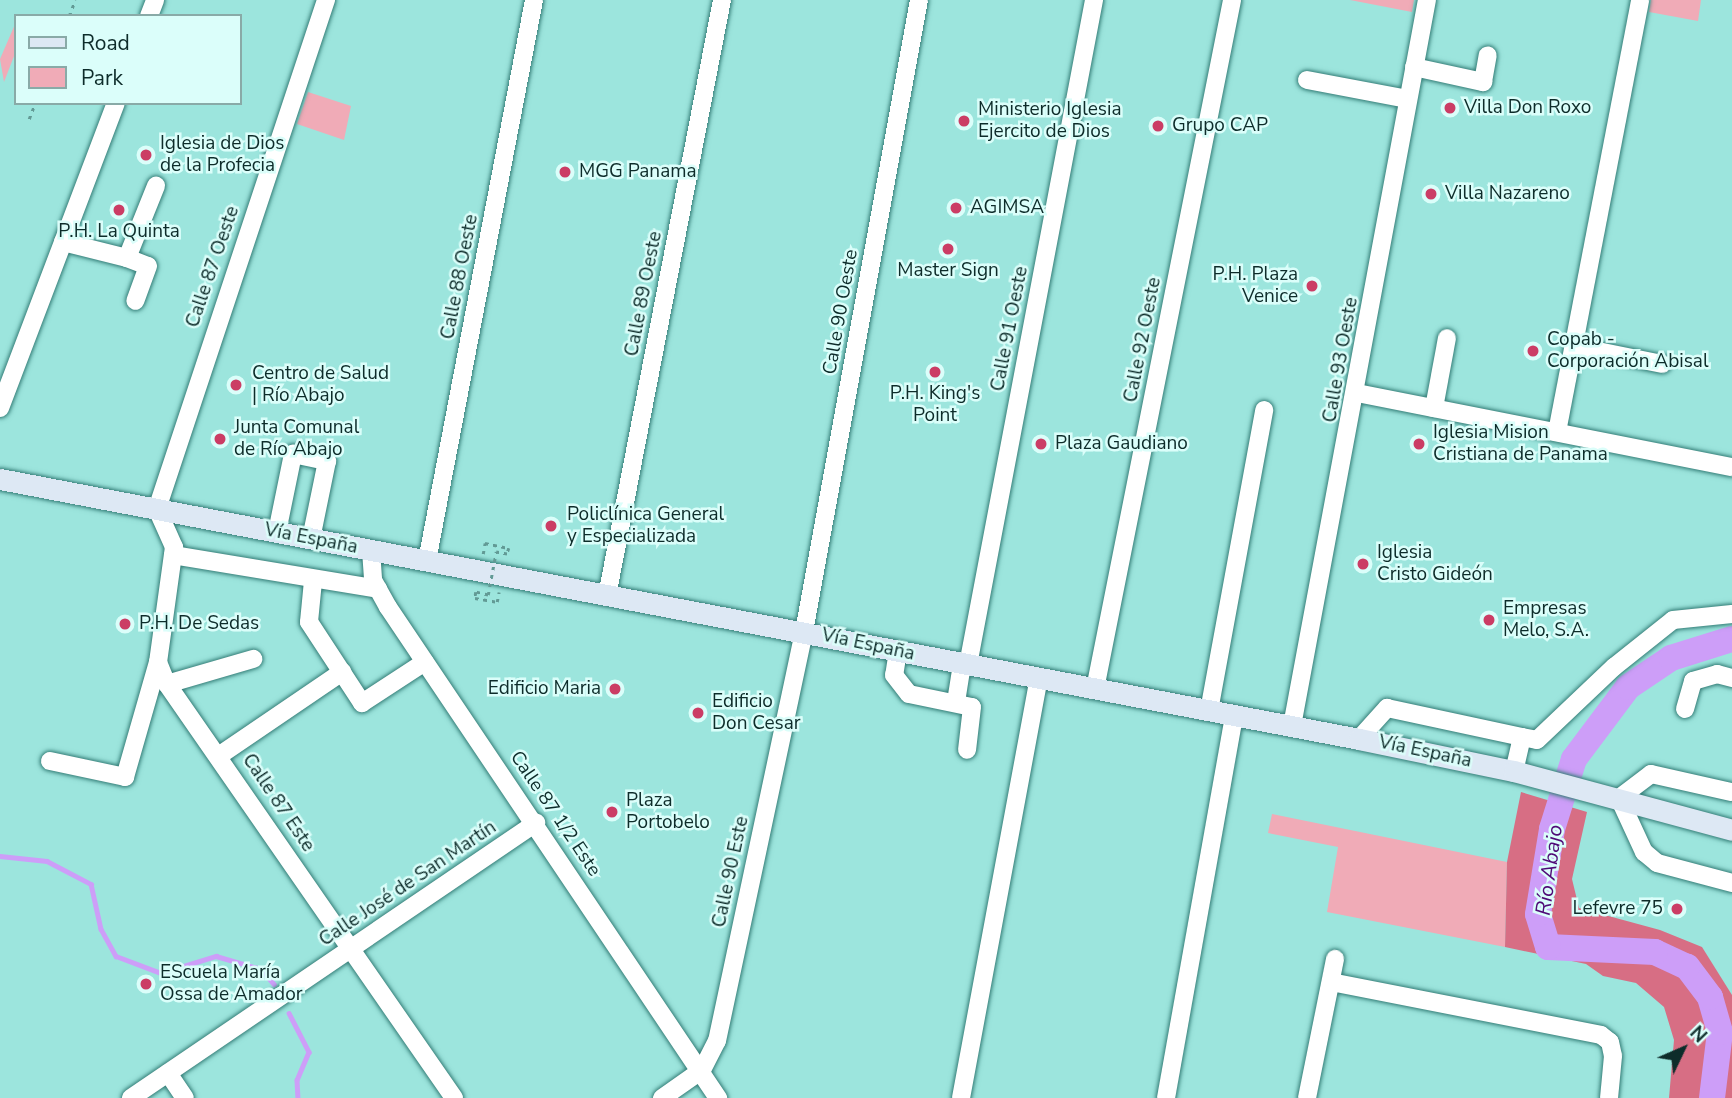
<!DOCTYPE html>
<html>
<head>
<meta charset="utf-8">
<style>
	body { margin:0 }
	#map { position:relative; width:1732px; height:1098px; overflow:hidden; background:#9ce5dd; font-family:"Nunito Sans",sans-serif }
	div>[style] { position:absolute }
	[style*='--x'] { left:calc(var(--x)*1px); top:calc(var(--y)*1px); width:calc(var(--w)*1px); rotate:calc(var(--a)*1deg) }
	.green>* { inset:0; background:#f0abb7 }
	.forest>* { inset:0; background:#d76e84 }
	.stream>* { height:4.5px; margin:-2.25px; padding:0 2.25px; transform-origin:2.25px; border-radius:2.25px; background:#cd9ef8 }
	.river>* { height:26px; margin:-13px; padding:0 13px; transform-origin:13px; border-radius:13px; background:#cd9ef8 }
	.path>* { height:2.5px; margin-top:-1.25px; transform-origin:0; background:repeating-linear-gradient(90deg,#629a95 0 3.5px,transparent 0 8.5px) }
	.roads { filter:drop-shadow(0 0 2px #347d77) drop-shadow(0 0 2px #347d77) }
	.minor>* { height:18px; margin:-9px; padding:0 9px; transform-origin:9px; border-radius:9px; background:#fff }
	.major>* { height:21px; margin:-10.5px; padding:0 10.5px; transform-origin:10.5px; border-radius:10.5px; background:#dde8f4 }
	.path-bridge>* { height:2.5px; margin-top:-1.25px; transform-origin:0; background:repeating-linear-gradient(90deg,#629a95 0 3.5px,transparent 0 8.5px) }
	.dots>* { width:19px; height:19px; translate:-50% -50%; box-sizing:border-box; border:4px solid #dbfefa; border-radius:50% }
	span { translate:-50% -50%; white-space:nowrap; text-align:center; line-height:1.15; -webkit-text-stroke:5px #dbfefa; paint-order:stroke }
	.poi-label { font-size:19px; color:#0d2c2a }
	.left { translate:0 -50%; text-align:left }
	.right { translate:-100% -50%; text-align:right }
	.street-label { font-size:19px; color:#0d2c2a }
	.water-label { font-size:21px; color:#4f0a77; font-style:italic }
	.legend { position:absolute; left:14px; top:14px; width:228px; height:91px; box-sizing:border-box; background:#dbfefa; border:2px solid #89aaa7; margin:0; padding:9px 12px; list-style:none; font-size:21px; color:#0d2c2a }
	.legend li { display:flex; align-items:center; gap:14px; height:35px }
	.legend b { width:35px; border:2px solid #89aaa7 }
	.north { position:absolute; left:1648px; top:1014px; width:70px; height:70px; -webkit-text-stroke:5px #dbfefa; paint-order:stroke; rotate:46deg; font-size:19px; font-weight:700; line-height:28px; text-align:center; color:#0d2c2a }
	.north::after { content:''; display:block; margin:auto; width:24px; height:32px; background:#0d2c2a; clip-path:polygon(50% 0,100% 100%,50% 72%,0 100%) }
</style>
</head>
<body>
<div id="map">
	<div class="green">
		<i style="clip-path:polygon(1350px 0,1414px 0,1412px 12px)"></i>
		<i style="clip-path:polygon(1651px 0,1701px 0,1698px 21px,1649px 12px)"></i>
		<i style="clip-path:polygon(16px 22px,16px 51px,4px 82px,0 59px)"></i>
		<i style="clip-path:polygon(308px 92px,351px 106px,344px 140px,297px 124px)"></i>
		<i style="clip-path:polygon(1272px 814px,1507px 862px,1505px 947px,1327px 912px,1338px 847px,1268px 833px)"></i>
	</div>
	<div class="forest">
		<i style="clip-path:polygon(1521px 792px,1587px 812px,1572px 879px,1579px 908px,1660px 930px,1702px 947px,1732px 995px,1732px 1098px,1669px 1098px,1674px 1040px,1664px 1007px,1636px 983px,1603px 976px,1586px 964px,1505px 947px,1507px 862px)"></i>
	</div>
	<div class="stream">
		<i style="--x:0;--y:856;--w:47;--a:6.1"></i>
		<i style="--x:47;--y:861;--w:50;--a:27.6"></i>
		<i style="--x:91;--y:884;--w:46;--a:77.5"></i>
		<i style="--x:101;--y:929;--w:31;--a:61"></i>
		<i style="--x:116;--y:956;--w:48;--a:20.7"></i>
		<i style="--x:161;--y:973;--w:58;--a:-17.2"></i>
		<i style="--x:216;--y:956;--w:47;--a:16.1"></i>
		<i style="--x:261;--y:969;--w:20;--a:49"></i>
		<i style="--x:289;--y:1013;--w:44;--a:62.9"></i>
		<i style="--x:309;--y:1052;--w:30;--a:113"></i>
		<i style="--x:297;--y:1080;--w:18;--a:87"></i>
	</div>
	<div class="river">
		<i style="--x:1712;--y:1098;--w:66;--a:-83.1"></i>
		<i style="--x:1720;--y:1032;--w:36;--a:-106"></i>
		<i style="--x:1710;--y:997;--w:38;--a:-127"></i>
		<i style="--x:1687;--y:967;--w:35;--a:-155"></i>
		<i style="--x:1655;--y:952;--w:107;--a:-177.3"></i>
		<i style="--x:1548;--y:947;--w:34;--a:-107"></i>
		<i style="--x:1538;--y:914;--w:86;--a:-80.6"></i>
		<i style="--x:1552;--y:829;--w:73;--a:-72.6"></i>
		<i style="--x:1574;--y:759;--w:90;--a:-53.1"></i>
		<i style="--x:1628;--y:687;--w:52;--a:-34"></i>
		<i style="--x:1671;--y:658;--w:64;--a:-17.3"></i>
	</div>
	<div class="path">
		<i style="--x:69;--y:16;--w:17;--a:-69"></i>
		<i style="--x:29;--y:119;--w:17;--a:-69"></i>
		<i style="--x:483;--y:554;--w:11;--a:-80"></i>
		<i style="--x:485;--y:543;--w:25;--a:12"></i>
		<i style="--x:509;--y:548;--w:6;--a:108"></i>
		<i style="--x:507;--y:554;--w:11;--a:-170"></i>
		<i style="--x:488;--y:595;--w:12;--a:-166"></i>
		<i style="--x:476;--y:592;--w:6;--a:99"></i>
		<i style="--x:475;--y:598;--w:22;--a:10"></i>
		<i style="--x:497;--y:602;--w:10;--a:-79"></i>
	</div>
	<div class="roads">
		<div class="minor">
			<i style="--x:326;--y:0;--w:536;--a:108.37"></i>
			<i style="--x:157;--y:509;--w:42;--a:65.9"></i>
			<i style="--x:174;--y:547;--w:116;--a:97.9"></i>
			<i style="--x:158;--y:662;--w:24;--a:68"></i>
			<i style="--x:167;--y:684;--w:504;--a:55.27"></i>
			<i style="--x:149;--y:16;--w:17;--a:-69"></i>
			<i style="--x:1414;--y:67;--w:71;--a:12.3"></i>
			<i style="--x:1483;--y:82;--w:27;--a:-80"></i>
			<i style="--x:1307;--y:80;--w:103;--a:10.7"></i>
			<i style="--x:63;--y:242;--w:66;--a:14"></i>
			<i style="--x:127;--y:258;--w:78;--a:-68.1"></i>
			<i style="--x:127;--y:258;--w:22;--a:21"></i>
			<i style="--x:148;--y:266;--w:37;--a:110"></i>
			<i style="--x:1573;--y:346;--w:91;--a:11.4"></i>
			<i style="--x:1357;--y:393;--w:382;--a:11.2"></i>
			<i style="--x:0;--y:408;--w:326;--a:-69.2"></i>
			<i style="--x:1434;--y:408;--w:71;--a:-79.5"></i>
			<i style="--x:1557;--y:432;--w:440;--a:-79.1"></i>
			<i style="--x:277;--y:532;--w:80;--a:-78.4"></i>
			<i style="--x:293;--y:454;--w:35;--a:12"></i>
			<i style="--x:327;--y:461;--w:80;--a:101.6"></i>
			<i style="--x:371;--y:550;--w:30;--a:86"></i>
			<i style="--x:373;--y:580;--w:31;--a:61"></i>
			<i style="--x:388;--y:607;--w:592;--a:56.1"></i>
			<i style="--x:173;--y:555;--w:208;--a:9.4"></i>
			<i style="--x:427;--y:561;--w:571;--a:-79.2"></i>
			<i style="--x:313;--y:581;--w:41;--a:95.6"></i>
			<i style="--x:309;--y:622;--w:97;--a:56.8"></i>
			<i style="--x:362;--y:703;--w:75;--a:-33.1"></i>
			<i style="--x:607;--y:596;--w:607;--a:-79.08"></i>
			<i style="--x:898;--y:651;--w:24;--a:99"></i>
			<i style="--x:894;--y:675;--w:24;--a:52"></i>
			<i style="--x:909;--y:694;--w:64;--a:11.7"></i>
			<i style="--x:972;--y:707;--w:43;--a:96.6"></i>
			<i style="--x:968;--y:665;--w:677;--a:-79.27"></i>
			<i style="--x:167;--y:684;--w:90;--a:-16.2"></i>
			<i style="--x:1095;--y:689;--w:702;--a:-78.75"></i>
			<i style="--x:956;--y:702;--w:38;--a:-81"></i>
			<i style="--x:1685;--y:709;--w:29;--a:-74"></i>
			<i style="--x:1693;--y:681;--w:25;--a:-16"></i>
			<i style="--x:1717;--y:674;--w:16;--a:15"></i>
			<i style="--x:1209;--y:711;--w:306;--a:-79.6"></i>
			<i style="--x:1292;--y:726;--w:738;--a:-79.47"></i>
			<i style="--x:1522;--y:737;--w:15;--a:11"></i>
			<i style="--x:1537;--y:740;--w:106;--a:-43.5"></i>
			<i style="--x:1614;--y:667;--w:75;--a:-38.5"></i>
			<i style="--x:1673;--y:620;--w:59;--a:-5.8"></i>
			<i style="--x:1359;--y:739;--w:42;--a:-47.9"></i>
			<i style="--x:1387;--y:708;--w:138;--a:12.1"></i>
			<i style="--x:1522;--y:737;--w:35;--a:103"></i>
			<i style="--x:220;--y:755;--w:148;--a:-34.2"></i>
			<i style="--x:50;--y:761;--w:77;--a:12"></i>
			<i style="--x:125;--y:777;--w:120;--a:-74"></i>
			<i style="--x:1731;--y:792;--w:82;--a:-167.3"></i>
			<i style="--x:1651;--y:774;--w:40;--a:143"></i>
			<i style="--x:1619;--y:798;--w:60;--a:65.2"></i>
			<i style="--x:1644;--y:852;--w:17;--a:40"></i>
			<i style="--x:1657;--y:863;--w:78;--a:14.9"></i>
			<i style="--x:1331;--y:982;--w:275;--a:11.1"></i>
			<i style="--x:1601;--y:1035;--w:11;--a:38"></i>
			<i style="--x:1610;--y:1042;--w:14;--a:78"></i>
			<i style="--x:1613;--y:1056;--w:42;--a:95.4"></i>
			<i style="--x:168;--y:1073;--w:30;--a:56"></i>
			<i style="--x:131;--y:1098;--w:490;--a:-34.2"></i>
			<i style="--x:662;--y:1098;--w:49;--a:-35"></i>
			<i style="--x:702;--y:1070;--w:33;--a:-63"></i>
			<i style="--x:717;--y:1041;--w:418;--a:-78"></i>
			<i style="--x:804;--y:632;--w:642;--a:-79.69"></i>
			<i style="--x:961;--y:1098;--w:426;--a:-79.5"></i>
			<i style="--x:1166;--y:1098;--w:389;--a:-79.9"></i>
			<i style="--x:1307;--y:1098;--w:142;--a:-78.6"></i>
		</div>
		<div class="major">
			<i style="--x:0;--y:479;--w:1384;--a:10.83"></i>
			<i style="--x:1359;--y:739;--w:158;--a:11.7"></i>
			<i style="--x:1514;--y:771;--w:226;--a:15.1"></i>
		</div>
	</div>
	<div class="path-bridge">
		<i style="--x:488;--y:595;--w:44;--a:-79.5"></i>
	</div>
	<div class="dots">
		<i style="left:1450px;top:108px;background:#cb3d65"></i>
		<i style="left:964px;top:121px;background:#cb3d65"></i>
		<i style="left:1158px;top:126px;background:#cb3d65"></i>
		<i style="left:146px;top:155px;background:#cb3d65"></i>
		<i style="left:565px;top:172px;background:#cb3d65"></i>
		<i style="left:1431px;top:194px;background:#cb3d65"></i>
		<i style="left:956px;top:208px;background:#cb3d65"></i>
		<i style="left:119px;top:210px;background:#cb3d65"></i>
		<i style="left:948px;top:249px;background:#cb3d65"></i>
		<i style="left:1312px;top:286px;background:#cb3d65"></i>
		<i style="left:1533px;top:351px;background:#cb3d65"></i>
		<i style="left:935px;top:372px;background:#cb3d65"></i>
		<i style="left:236px;top:385px;background:#cb3d65"></i>
		<i style="left:220px;top:439px;background:#cb3d65"></i>
		<i style="left:1041px;top:444px;background:#cb3d65"></i>
		<i style="left:1419px;top:444px;background:#cb3d65"></i>
		<i style="left:551px;top:526px;background:#cb3d65"></i>
		<i style="left:1363px;top:564px;background:#cb3d65"></i>
		<i style="left:1489px;top:620px;background:#cb3d65"></i>
		<i style="left:125px;top:624px;background:#cb3d65"></i>
		<i style="left:615px;top:689px;background:#cb3d65"></i>
		<i style="left:698px;top:713px;background:#cb3d65"></i>
		<i style="left:612px;top:812px;background:#cb3d65"></i>
		<i style="left:1677px;top:909px;background:#cb3d65"></i>
		<i style="left:146px;top:984px;background:#cb3d65"></i>
	</div>
	<div class="poi-label">
		<span class="left" style="left:1464px;top:108px">Villa Don Roxo</span>
		<span class="left" style="left:978px;top:121px">Ministerio Iglesia<br>Ejercito de Dios</span>
		<span class="left" style="left:1172px;top:126px">Grupo CAP</span>
		<span class="left" style="left:160px;top:155px">Iglesia de Dios<br>de la Profecia</span>
		<span class="left" style="left:579px;top:172px">MGG Panama</span>
		<span class="left" style="left:1445px;top:194px">Villa Nazareno</span>
		<span class="left" style="left:970px;top:208px">AGIMSA</span>
		<span style="left:119px;top:232px">P.H. La Quinta</span>
		<span style="left:948px;top:271px">Master Sign</span>
		<span class="right" style="left:1298px;top:286px">P.H. Plaza<br>Venice</span>
		<span class="left" style="left:1547px;top:351px">Copab -<br>Corporación Abisal</span>
		<span class="left" style="left:252px;top:385px">Centro de Salud<br>| Río Abajo</span>
		<span style="left:935px;top:405px">P.H. King's<br>Point</span>
		<span class="left" style="left:234px;top:439px">Junta Comunal<br>de Río Abajo</span>
		<span class="left" style="left:1433px;top:444px">Iglesia Mision<br>Cristiana de Panama</span>
		<span class="left" style="left:1055px;top:444px">Plaza Gaudiano</span>
		<span class="left" style="left:567px;top:526px">Policlínica General<br>y Especializada</span>
		<span class="left" style="left:1377px;top:564px">Iglesia<br>Cristo Gideón</span>
		<span class="left" style="left:1503px;top:620px">Empresas<br>Melo, S.A.</span>
		<span class="left" style="left:139px;top:624px">P.H. De Sedas</span>
		<span class="right" style="left:601px;top:689px">Edificio Maria</span>
		<span class="left" style="left:712px;top:713px">Edificio<br>Don Cesar</span>
		<span class="left" style="left:626px;top:812px">Plaza<br>Portobelo</span>
		<span class="right" style="left:1663px;top:909px">Lefevre 75</span>
		<span class="left" style="left:160px;top:984px">EScuela María<br>Ossa de Amador</span>
	</div>
	<div class="street-label">
		<span style="left:213px;top:267px;rotate:-71deg">Calle 87 Oeste</span>
		<span style="left:460px;top:277px;rotate:-79deg">Calle 88 Oeste</span>
		<span style="left:644px;top:294px;rotate:-79deg">Calle 89 Oeste</span>
		<span style="left:841px;top:312px;rotate:-80deg">Calle 90 Oeste</span>
		<span style="left:1010px;top:329px;rotate:-79deg">Calle 91 Oeste</span>
		<span style="left:1143px;top:340px;rotate:-79deg">Calle 92 Oeste</span>
		<span style="left:1341px;top:360px;rotate:-80deg">Calle 93 Oeste</span>
		<span style="left:311px;top:539px;rotate:11deg">Vía España</span>
		<span style="left:868px;top:645px;rotate:12deg">Vía España</span>
		<span style="left:1425px;top:752px;rotate:12deg">Vía España</span>
		<span style="left:278px;top:803px;rotate:56deg">Calle 87 Este</span>
		<span style="left:555px;top:814px;rotate:56deg">Calle 87 1/2 Este</span>
		<span style="left:731px;top:872px;rotate:-78deg">Calle 90 Este</span>
		<span style="left:408px;top:884px;rotate:-34deg">Calle José de San Martín</span>
	</div>
	<div class="water-label">
		<span style="left:1549px;top:870px;rotate:-82deg">Río Abajo</span>
	</div>
	<ul class="legend">
	<li><b style="height:9px;background:#dde8f4"></b>Road</li>
	<li><b style="height:19px;background:#f0abb7"></b>Park</li>
	</ul>
	<div class="north">N</div>
</div>
</body>
</html>
